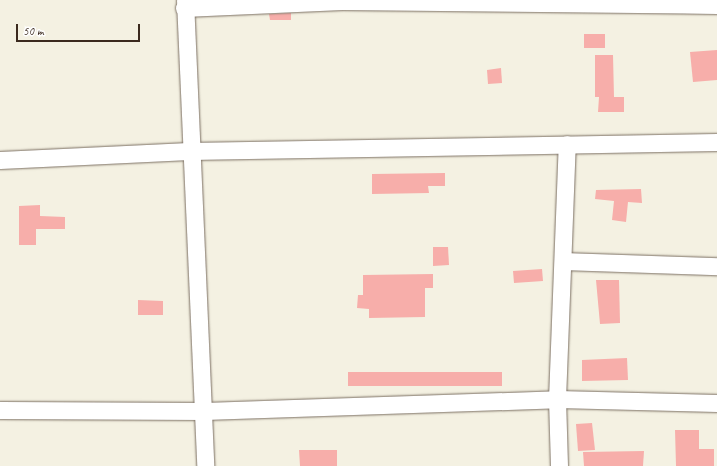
<!DOCTYPE html>
<html>
<head>
<meta charset="utf-8">
<style>
	body { margin:0 }
	#map { position:relative; width:717px; height:466px; overflow:hidden; background:#f4f1e2; font-family:Caveat,sans-serif }
	div>[style] { position:absolute }
	[style*='--x'] { left:calc(var(--x)*1px); top:calc(var(--y)*1px); width:calc(var(--w)*1px); rotate:calc(var(--a)*1deg) }
	.building>* { inset:0; background:#f7aeaa }
	.roads { filter:drop-shadow(0 0 1px #7c7063) drop-shadow(0 0 1px #7c7063) }
	.minor>* { height:17px; margin:-8.5px; padding:0 8.5px; transform-origin:8.5px; border-radius:8.5px; background:#fff }
	span { translate:-50% -50%; white-space:nowrap; text-align:center; line-height:1.15; -webkit-text-stroke:3px #fff; paint-order:stroke }
	.scale { position:absolute; left:16px; top:24px; width:124px; height:18px; box-sizing:border-box; border:2px solid #3b2a1e; border-top:0; padding-left:5px; font-size:12px; line-height:14px; white-space:nowrap; color:#3b2a1e; -webkit-text-stroke:3px #fff; paint-order:stroke }
</style>
</head>
<body>
<div id="map">
	<div class="building">
		<i style="clip-path:polygon(291px 13px,291px 20px,270px 20px,269px 14px)"></i>
		<i style="clip-path:polygon(584px 34px,605px 34px,605px 48px,584px 48px)"></i>
		<i style="clip-path:polygon(717px 50px,717px 80px,693px 82px,690px 52px)"></i>
		<i style="clip-path:polygon(595px 55px,613px 55px,614px 97px,624px 97px,624px 112px,598px 112px,599px 97px,595px 97px)"></i>
		<i style="clip-path:polygon(501px 68px,502px 83px,488px 84px,487px 70px)"></i>
		<i style="clip-path:polygon(445px 173px,445px 186px,428px 186px,429px 193px,372px 194px,372px 174px)"></i>
		<i style="clip-path:polygon(641px 189px,642px 203px,628px 202px,626px 222px,612px 220px,614px 201px,595px 199px,596px 190px)"></i>
		<i style="clip-path:polygon(40px 205px,40px 216px,65px 217px,65px 229px,36px 229px,36px 245px,19px 245px,19px 206px)"></i>
		<i style="clip-path:polygon(433px 247px,448px 247px,449px 265px,433px 266px)"></i>
		<i style="clip-path:polygon(542px 269px,543px 281px,514px 283px,513px 271px)"></i>
		<i style="clip-path:polygon(433px 274px,433px 288px,425px 288px,425px 317px,369px 318px,369px 309px,357px 308px,358px 295px,363px 295px,363px 275px)"></i>
		<i style="clip-path:polygon(596px 280px,619px 280px,620px 323px,600px 324px)"></i>
		<i style="clip-path:polygon(138px 300px,163px 301px,163px 315px,138px 315px)"></i>
		<i style="clip-path:polygon(627px 358px,628px 380px,582px 381px,582px 360px)"></i>
		<i style="clip-path:polygon(348px 372px,502px 372px,502px 386px,348px 386px)"></i>
		<i style="clip-path:polygon(592px 423px,595px 450px,578px 451px,576px 424px)"></i>
		<i style="clip-path:polygon(675px 430px,699px 430px,699px 449px,714px 449px,714px 466px,676px 466px)"></i>
		<i style="clip-path:polygon(299px 450px,337px 450px,337px 466px,300px 466px)"></i>
		<i style="clip-path:polygon(644px 451px,643px 466px,584px 466px,583px 452px)"></i>
	</div>
	<div class="roads">
		<div class="minor">
			<i style="--x:185;--y:0;--w:466;--a:87.5"></i>
			<i style="--x:184;--y:8;--w:158;--a:-2.5"></i>
			<i style="--x:342;--y:1;--w:375;--a:0.6"></i>
			<i style="--x:0;--y:160;--w:189;--a:-2.7"></i>
			<i style="--x:189;--y:151;--w:528;--a:-0.98"></i>
			<i style="--x:563;--y:261;--w:154;--a:1.9"></i>
			<i style="--x:0;--y:410;--w:204;--a:0.3"></i>
			<i style="--x:204;--y:411;--w:353;--a:-1.9"></i>
			<i style="--x:557;--y:399;--w:160;--a:1.4"></i>
			<i style="--x:559;--y:466;--w:67;--a:-91.7"></i>
			<i style="--x:557;--y:399;--w:255;--a:-87.8"></i>
		</div>
	</div>
	<div class="scale">50 m</div>
</div>
</body>
</html>
